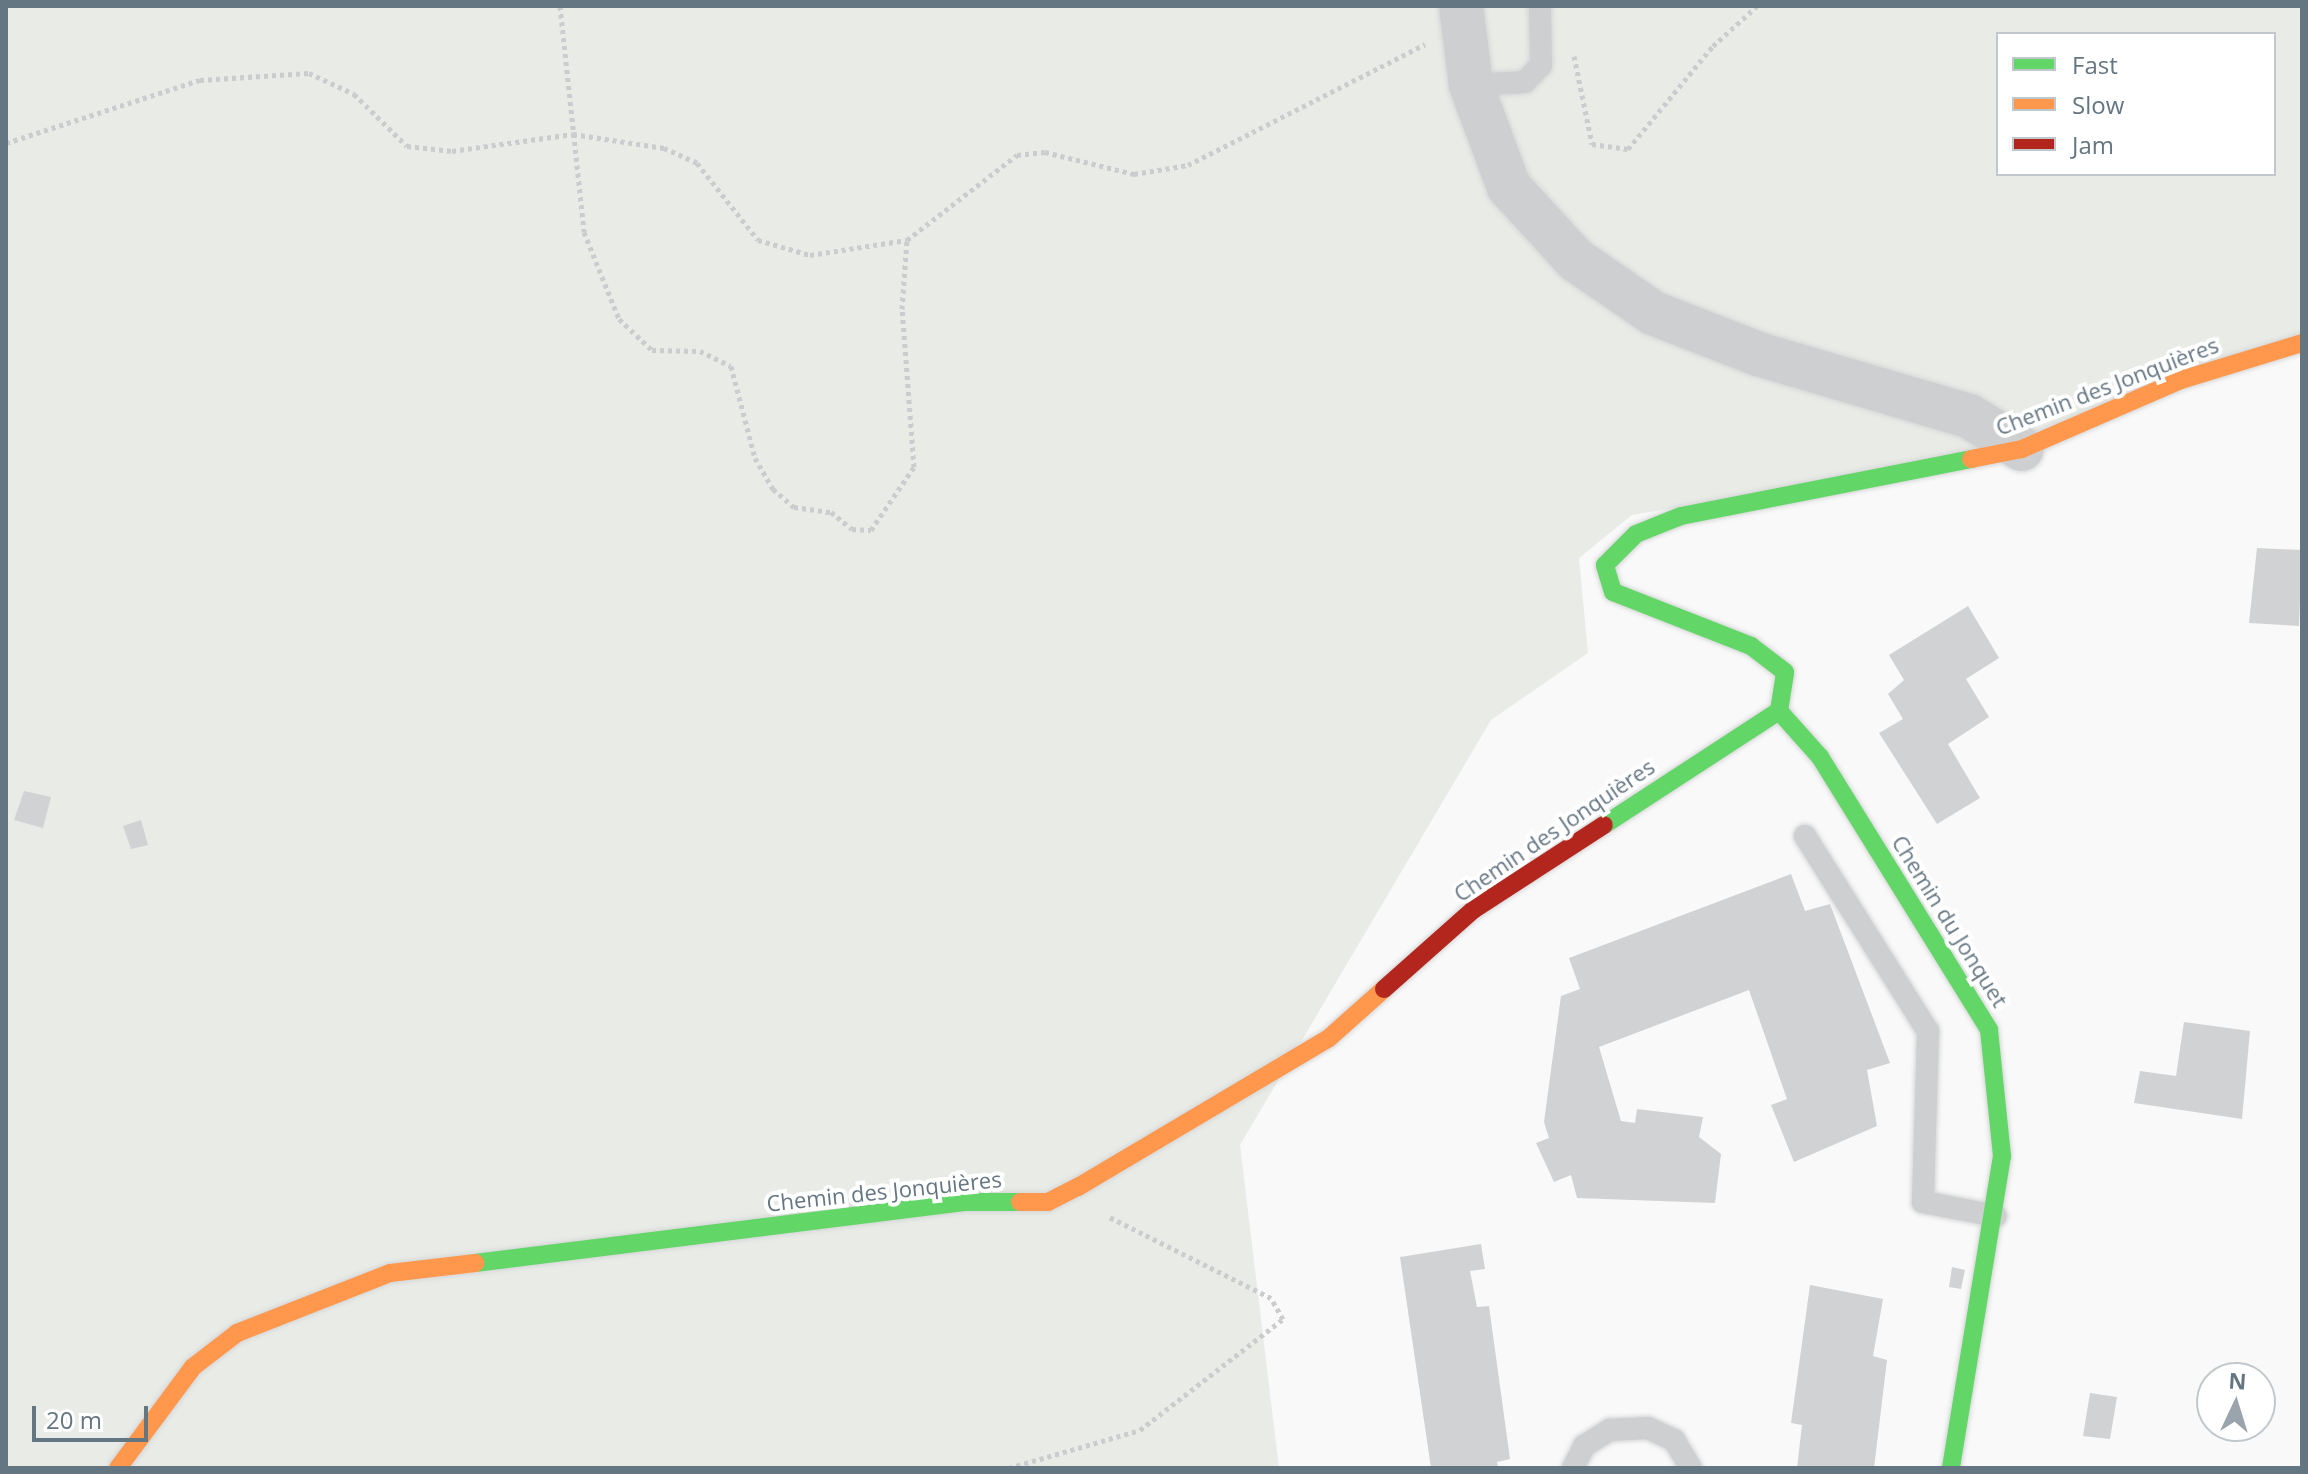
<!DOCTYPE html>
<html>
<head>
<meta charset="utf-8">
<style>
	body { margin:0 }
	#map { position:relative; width:2308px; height:1474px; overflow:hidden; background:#f9f9f9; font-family:"Open Sans",sans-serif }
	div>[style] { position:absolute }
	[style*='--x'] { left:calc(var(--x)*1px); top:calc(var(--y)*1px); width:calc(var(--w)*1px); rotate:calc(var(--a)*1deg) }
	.green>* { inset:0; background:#e8ebe6 }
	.building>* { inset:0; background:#d0d2d3 }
	.path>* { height:5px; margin-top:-2.5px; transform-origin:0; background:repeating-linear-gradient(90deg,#cbcccd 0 4px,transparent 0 8px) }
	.roads { filter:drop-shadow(0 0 2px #d5d6d7) drop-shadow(0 0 2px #d5d6d7) }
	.lane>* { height:22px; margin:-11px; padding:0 11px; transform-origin:11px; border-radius:11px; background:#cecfd0 }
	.street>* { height:44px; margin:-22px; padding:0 22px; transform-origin:22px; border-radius:22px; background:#cecfd0 }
	.fast>* { height:18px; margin:-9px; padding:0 9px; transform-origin:9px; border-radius:9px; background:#63d668 }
	.slow>* { height:18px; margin:-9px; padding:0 9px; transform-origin:9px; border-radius:9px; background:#ff974d }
	.jam>* { height:18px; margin:-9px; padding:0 9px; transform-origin:9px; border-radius:9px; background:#b3261e }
	span { translate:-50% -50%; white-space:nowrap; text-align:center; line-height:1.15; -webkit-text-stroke:8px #fff; paint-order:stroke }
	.street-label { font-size:22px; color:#657683 }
	.frame { position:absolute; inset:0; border:8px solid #657683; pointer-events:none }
	.legend { position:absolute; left:1996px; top:32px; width:280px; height:144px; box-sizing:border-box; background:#fff; border:2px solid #c1c8cd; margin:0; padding:10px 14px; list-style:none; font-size:24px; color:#657683 }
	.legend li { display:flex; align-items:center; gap:16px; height:40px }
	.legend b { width:40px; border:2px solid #c1c8cd }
	.north { position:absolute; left:2196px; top:1362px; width:80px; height:80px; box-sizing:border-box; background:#fff; border:2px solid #c1c8cd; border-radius:50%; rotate:4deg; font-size:22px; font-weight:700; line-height:32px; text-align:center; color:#657683 }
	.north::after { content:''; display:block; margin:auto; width:28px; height:36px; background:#99a4ac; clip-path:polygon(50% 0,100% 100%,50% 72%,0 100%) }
	.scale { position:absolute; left:32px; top:1406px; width:116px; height:36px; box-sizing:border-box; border:4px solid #657683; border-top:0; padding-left:10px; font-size:24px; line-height:28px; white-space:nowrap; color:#657683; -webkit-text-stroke:6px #fff; paint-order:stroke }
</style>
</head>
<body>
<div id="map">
	<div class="green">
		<i style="clip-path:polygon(evenodd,6px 6px,2302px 6px,2302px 349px,1931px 466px,1632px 515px,1579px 558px,1588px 653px,1491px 720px,1240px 1145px,1279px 1468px,6px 1468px,6px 6px,1998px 34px,2274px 34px,2274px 174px,1998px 174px,1998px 34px)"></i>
	</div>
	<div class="building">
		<i style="clip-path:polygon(2257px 548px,2302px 550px,2299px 626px,2249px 623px)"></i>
		<i style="clip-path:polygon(1968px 606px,1999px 658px,1966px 679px,1989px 717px,1948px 744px,1980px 798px,1937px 824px,1879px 733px,1903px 719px,1888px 694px,1904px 680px,1889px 655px)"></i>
		<i style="clip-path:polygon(24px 791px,51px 797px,43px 828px,14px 820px)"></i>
		<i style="clip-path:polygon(141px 820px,148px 845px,131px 849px,123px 826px)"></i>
		<i style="clip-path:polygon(1791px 874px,1805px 911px,1830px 904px,1890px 1063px,1867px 1070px,1877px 1126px,1794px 1162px,1771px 1105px,1787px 1099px,1749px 990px,1599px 1047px,1621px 1121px,1635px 1123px,1637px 1109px,1703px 1117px,1699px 1137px,1721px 1154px,1715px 1203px,1577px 1198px,1571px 1175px,1554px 1182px,1536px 1143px,1549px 1138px,1544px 1122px,1561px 996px,1580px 989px,1569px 958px)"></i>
		<i style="clip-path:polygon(2184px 1022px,2250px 1031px,2242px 1119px,2134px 1103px,2140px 1071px,2176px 1076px)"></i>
		<i style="clip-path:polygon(1481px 1244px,1485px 1269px,1470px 1271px,1477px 1307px,1489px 1306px,1510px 1459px,1497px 1462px,1498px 1468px,1431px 1468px,1400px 1257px)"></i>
		<i style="clip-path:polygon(1952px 1267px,1965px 1270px,1961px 1289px,1949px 1287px)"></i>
		<i style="clip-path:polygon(1810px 1285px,1883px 1299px,1873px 1356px,1887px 1360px,1874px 1468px,1797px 1468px,1802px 1425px,1791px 1423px)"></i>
		<i style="clip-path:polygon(2090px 1393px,2117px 1397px,2110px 1439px,2083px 1436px)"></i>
	</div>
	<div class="path">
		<i style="--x:560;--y:6;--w:227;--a:83.9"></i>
		<i style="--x:584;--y:232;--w:94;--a:68.1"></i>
		<i style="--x:619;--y:319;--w:45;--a:43.2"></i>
		<i style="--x:652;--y:350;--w:48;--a:1.2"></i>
		<i style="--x:700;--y:351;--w:34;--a:26"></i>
		<i style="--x:731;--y:366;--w:95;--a:75.4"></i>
		<i style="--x:755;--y:458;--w:36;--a:60"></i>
		<i style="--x:773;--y:489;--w:28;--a:41"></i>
		<i style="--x:794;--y:507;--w:37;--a:8"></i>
		<i style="--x:831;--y:512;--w:27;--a:39"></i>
		<i style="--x:852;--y:529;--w:19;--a:3"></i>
		<i style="--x:871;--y:530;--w:76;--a:-55.7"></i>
		<i style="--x:914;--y:467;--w:158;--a:-94.3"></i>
		<i style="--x:902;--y:309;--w:69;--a:-85.9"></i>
		<i style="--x:1574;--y:56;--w:90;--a:78.4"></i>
		<i style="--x:1592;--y:144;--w:36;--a:8"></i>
		<i style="--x:1628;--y:149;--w:134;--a:-50.5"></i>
		<i style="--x:1713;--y:46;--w:59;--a:-42.3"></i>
		<i style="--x:6;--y:143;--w:204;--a:-18"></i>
		<i style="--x:200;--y:80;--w:109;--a:-3.7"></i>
		<i style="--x:309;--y:73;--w:50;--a:25"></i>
		<i style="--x:354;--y:94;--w:74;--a:44.5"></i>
		<i style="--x:407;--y:146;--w:45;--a:6.3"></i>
		<i style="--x:452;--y:151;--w:122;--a:-8"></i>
		<i style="--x:573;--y:134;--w:92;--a:8.7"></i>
		<i style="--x:664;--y:148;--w:36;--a:24"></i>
		<i style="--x:697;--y:163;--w:98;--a:51.6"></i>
		<i style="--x:758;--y:240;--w:54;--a:16.1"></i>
		<i style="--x:810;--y:255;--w:98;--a:-8.8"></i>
		<i style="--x:907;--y:240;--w:139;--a:-37.7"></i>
		<i style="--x:1017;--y:155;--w:28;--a:-6"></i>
		<i style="--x:1045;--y:152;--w:92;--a:13.9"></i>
		<i style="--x:1134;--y:174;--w:55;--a:-9.5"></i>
		<i style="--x:1188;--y:165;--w:266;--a:-27"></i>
		<i style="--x:1009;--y:1468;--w:136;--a:-16.2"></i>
		<i style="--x:1140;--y:1430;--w:181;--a:-37.8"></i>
		<i style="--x:1283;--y:1319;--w:24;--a:-120"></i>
		<i style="--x:1271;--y:1298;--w:183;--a:-153.4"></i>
	</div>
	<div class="roads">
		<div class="lane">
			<i style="--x:1471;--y:85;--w:54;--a:-3.2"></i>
			<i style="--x:1525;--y:82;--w:23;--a:-47"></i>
			<i style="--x:1541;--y:65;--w:59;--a:-91"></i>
			<i style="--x:1805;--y:836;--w:231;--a:57.8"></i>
			<i style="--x:1928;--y:1031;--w:171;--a:91.7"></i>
			<i style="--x:1923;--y:1202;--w:74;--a:10.9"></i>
			<i style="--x:1573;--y:1468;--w:25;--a:-63"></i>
			<i style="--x:1584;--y:1446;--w:31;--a:-32"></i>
			<i style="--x:1610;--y:1430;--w:38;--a:-3"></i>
			<i style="--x:1648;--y:1428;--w:29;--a:25"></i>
			<i style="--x:1674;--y:1440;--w:33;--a:59"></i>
		</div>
		<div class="street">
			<i style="--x:1461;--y:6;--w:80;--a:82.8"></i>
			<i style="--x:1471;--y:85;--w:109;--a:69.6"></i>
			<i style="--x:1509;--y:187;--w:99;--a:47.5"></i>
			<i style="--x:1576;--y:260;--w:93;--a:34.5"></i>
			<i style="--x:1653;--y:313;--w:113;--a:21.3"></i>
			<i style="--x:1758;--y:354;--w:220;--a:16.4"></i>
			<i style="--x:1969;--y:416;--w:62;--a:31.9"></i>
		</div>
		<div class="fast">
			<i style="--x:1779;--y:711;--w:62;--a:48.3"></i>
			<i style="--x:1820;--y:757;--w:321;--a:58.2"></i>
			<i style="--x:1989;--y:1030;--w:127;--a:84.1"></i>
			<i style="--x:2002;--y:1156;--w:316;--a:99.3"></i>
			<i style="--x:1604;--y:825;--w:209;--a:-33.1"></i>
			<i style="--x:1779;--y:711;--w:39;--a:-81"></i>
			<i style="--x:1785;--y:672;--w:43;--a:-142.6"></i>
			<i style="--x:1751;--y:646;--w:148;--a:-158.6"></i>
			<i style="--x:1613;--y:592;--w:28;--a:-107"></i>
			<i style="--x:1605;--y:565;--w:44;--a:-45"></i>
			<i style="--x:1636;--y:534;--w:48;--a:-21.8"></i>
			<i style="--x:1681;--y:516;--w:296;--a:-11.1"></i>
			<i style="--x:475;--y:1263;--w:497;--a:-7.1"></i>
			<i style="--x:968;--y:1202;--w:52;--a:0"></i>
		</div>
		<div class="slow">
			<i style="--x:1971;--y:459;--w:52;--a:-11.1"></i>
			<i style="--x:2022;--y:449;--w:173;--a:-23.5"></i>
			<i style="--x:2181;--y:380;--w:127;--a:-17"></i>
			<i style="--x:1020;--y:1202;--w:28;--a:0"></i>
			<i style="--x:1048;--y:1202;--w:34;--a:-27"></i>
			<i style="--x:1078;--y:1187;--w:292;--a:-30.7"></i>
			<i style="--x:1329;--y:1038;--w:74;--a:-41.7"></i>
			<i style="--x:118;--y:1468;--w:126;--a:-53.4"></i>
			<i style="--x:193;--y:1367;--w:56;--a:-37.7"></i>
			<i style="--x:237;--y:1333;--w:164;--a:-21.4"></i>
			<i style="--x:390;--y:1273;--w:86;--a:-6.7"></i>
		</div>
		<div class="jam">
			<i style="--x:1384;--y:989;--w:119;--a:-41.6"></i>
			<i style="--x:1473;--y:910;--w:156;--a:-33"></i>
		</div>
	</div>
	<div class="street-label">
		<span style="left:2107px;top:386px;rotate:-21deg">Chemin des Jonquières</span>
		<span style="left:1554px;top:830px;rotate:-34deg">Chemin des Jonquières</span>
		<span style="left:1950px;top:921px;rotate:58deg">Chemin du Jonquet</span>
		<span style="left:884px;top:1191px;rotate:-6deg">Chemin des Jonquières</span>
	</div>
	<div class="frame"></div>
	<ul class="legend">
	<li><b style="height:10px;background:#63d668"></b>Fast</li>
	<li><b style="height:10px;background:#ff974d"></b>Slow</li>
	<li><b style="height:10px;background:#b3261e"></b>Jam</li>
	</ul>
	<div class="north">N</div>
	<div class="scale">20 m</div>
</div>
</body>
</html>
